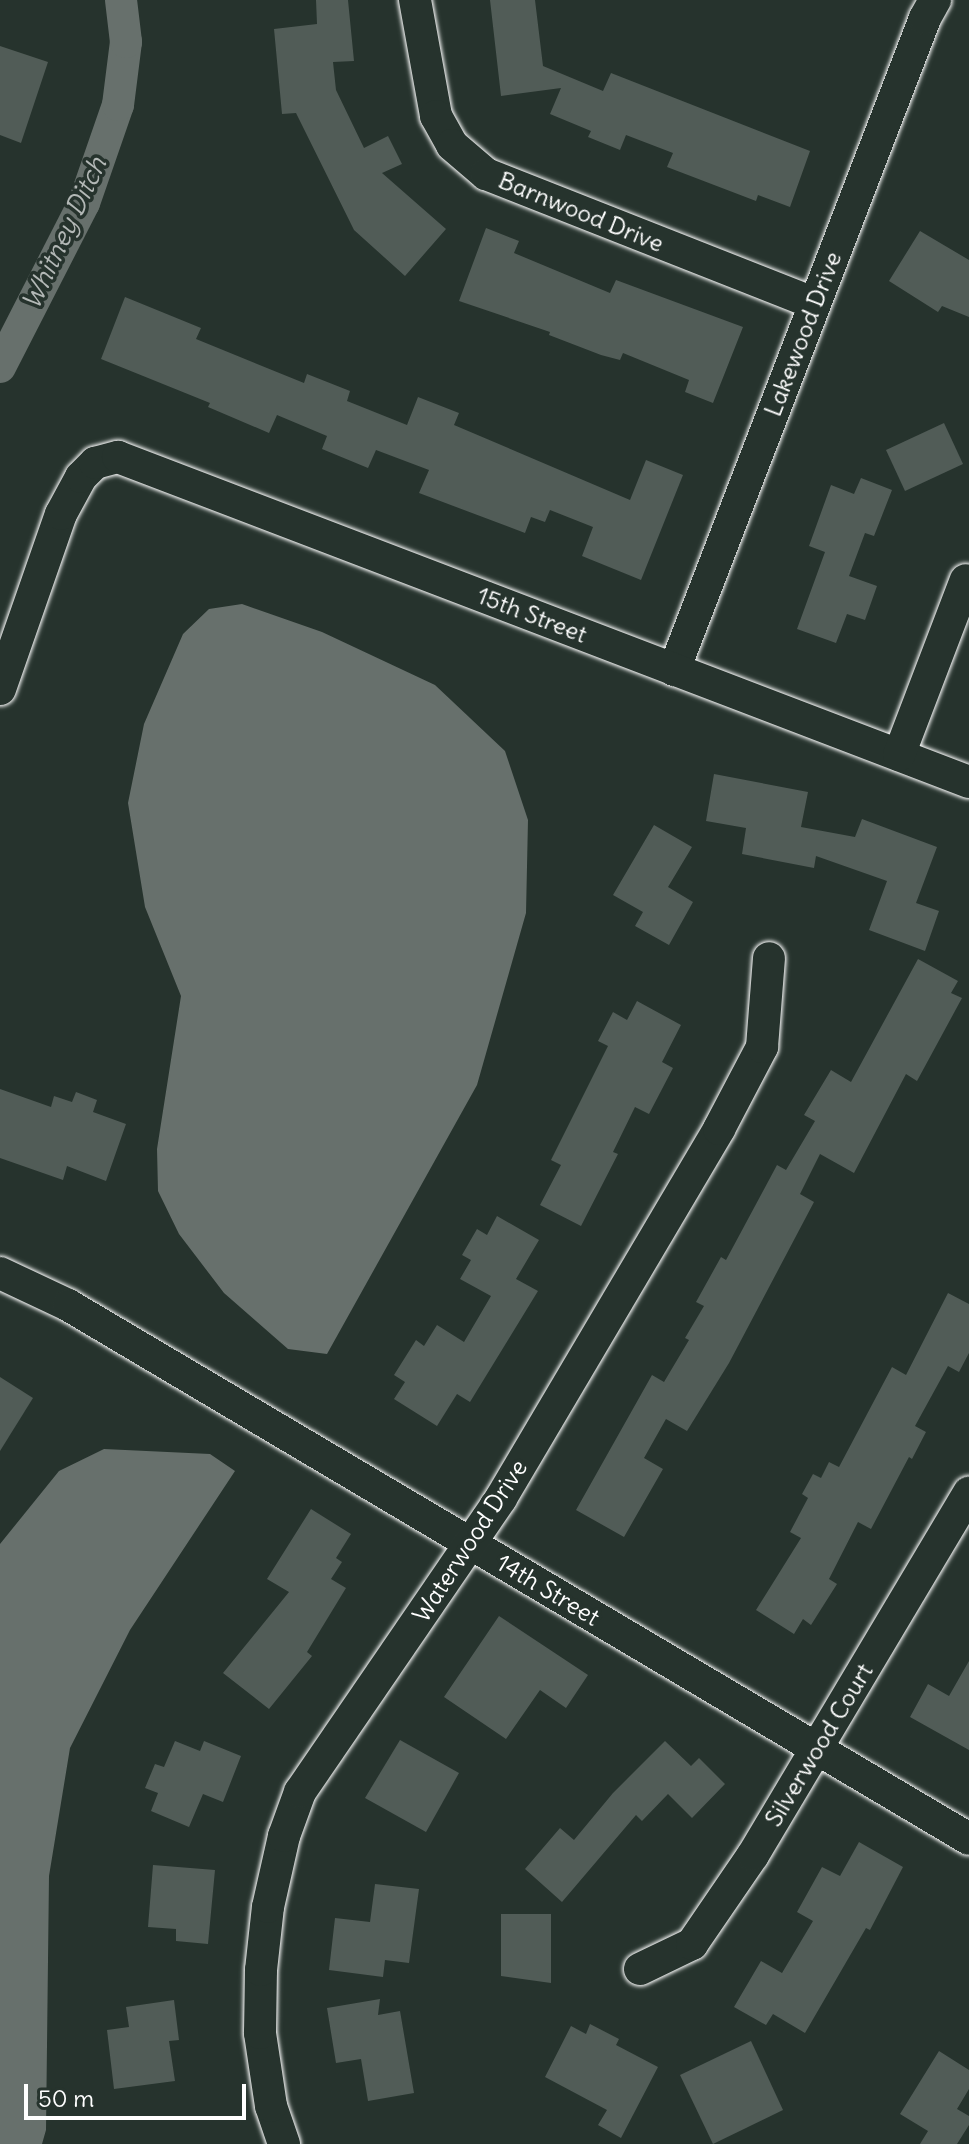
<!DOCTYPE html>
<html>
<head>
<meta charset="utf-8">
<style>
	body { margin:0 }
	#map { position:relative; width:969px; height:2144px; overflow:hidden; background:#26332d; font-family:Delius,sans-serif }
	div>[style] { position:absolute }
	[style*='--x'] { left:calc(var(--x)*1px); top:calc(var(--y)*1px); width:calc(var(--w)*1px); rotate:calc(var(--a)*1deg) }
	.water>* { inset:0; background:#67706c }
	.canal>* { height:32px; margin:-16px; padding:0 16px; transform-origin:16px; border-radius:16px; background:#67706c }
	.building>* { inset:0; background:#515c57 }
	.roads { filter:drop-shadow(0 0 2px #fff) drop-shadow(0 0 2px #fff) }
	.minor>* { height:32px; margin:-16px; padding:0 16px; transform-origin:16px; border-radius:16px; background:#26332d }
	span { translate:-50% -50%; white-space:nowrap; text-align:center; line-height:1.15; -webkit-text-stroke:7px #26332d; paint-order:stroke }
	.street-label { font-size:24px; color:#fff }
	.water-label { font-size:26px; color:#b3b8b6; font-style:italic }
	.scale { position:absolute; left:24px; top:2084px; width:222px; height:36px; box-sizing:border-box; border:4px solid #fff; border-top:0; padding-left:10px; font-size:24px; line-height:28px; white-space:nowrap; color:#fff; -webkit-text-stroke:6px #26332d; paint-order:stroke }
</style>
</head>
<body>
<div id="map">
	<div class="water">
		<i style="clip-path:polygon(242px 604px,322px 632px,435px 685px,505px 751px,528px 820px,526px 913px,477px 1085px,327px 1354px,288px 1349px,224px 1293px,179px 1234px,158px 1191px,157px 1149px,181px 996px,145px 907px,128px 803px,144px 724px,183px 634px,209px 609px)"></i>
		<i style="clip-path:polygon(104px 1449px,210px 1454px,235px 1471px,130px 1630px,70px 1748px,49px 1876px,46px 2130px,42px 2144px,0 2144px,0 1544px,59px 1471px)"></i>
	</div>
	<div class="canal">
		<i style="--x:0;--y:367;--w:184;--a:-62.9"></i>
		<i style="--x:84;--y:203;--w:104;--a:-70.9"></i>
		<i style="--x:118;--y:105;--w:64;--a:-82.8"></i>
		<i style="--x:126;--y:42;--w:42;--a:-96.8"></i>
	</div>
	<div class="building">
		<i style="clip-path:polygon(316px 0,348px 0,354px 61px,333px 62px,336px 90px,364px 148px,388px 136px,402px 164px,382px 173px,446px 229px,405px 276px,354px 230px,296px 113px,282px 114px,274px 29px,317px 24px)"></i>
		<i style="clip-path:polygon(490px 0,535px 0,543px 66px,603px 91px,611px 73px,810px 151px,790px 207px,758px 195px,756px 201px,667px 167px,673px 153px,626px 135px,620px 150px,588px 137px,591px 131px,550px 114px,561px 88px,501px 96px)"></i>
		<i style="clip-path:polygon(0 46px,48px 62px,21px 143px,0 135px)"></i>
		<i style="clip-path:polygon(486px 228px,519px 241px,514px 253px,610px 293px,616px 280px,743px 327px,713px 403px,685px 392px,689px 380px,623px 353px,620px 360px,601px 355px,549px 335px,550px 332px,459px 301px)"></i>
		<i style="clip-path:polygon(920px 231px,969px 260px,969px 317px,942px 306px,938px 312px,889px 281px)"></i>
		<i style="clip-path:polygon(125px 297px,201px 328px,196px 339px,304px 383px,307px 374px,350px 391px,347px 401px,407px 425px,418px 397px,459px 413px,454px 425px,630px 500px,646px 460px,683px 475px,641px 580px,582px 556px,593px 527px,550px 510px,545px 522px,531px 517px,525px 533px,419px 493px,429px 470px,376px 450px,368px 468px,322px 449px,327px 436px,277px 415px,269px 433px,208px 407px,210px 403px,101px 359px)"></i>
		<i style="clip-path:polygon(944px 423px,963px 464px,905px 491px,886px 450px)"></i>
		<i style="clip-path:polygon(861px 478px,892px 490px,874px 536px,865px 533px,849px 576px,877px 586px,865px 620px,847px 614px,836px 643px,797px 629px,825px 552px,809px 546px,831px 485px,854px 494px)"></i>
		<i style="clip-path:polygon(714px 774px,808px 792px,801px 827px,855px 837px,862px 819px,937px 847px,916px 903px,939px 911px,925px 951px,869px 930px,887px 881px,816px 856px,814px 868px,742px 854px,746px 828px,706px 821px)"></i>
		<i style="clip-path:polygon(654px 825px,692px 847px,668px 887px,693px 902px,669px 945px,635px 926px,643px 912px,613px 895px)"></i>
		<i style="clip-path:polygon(918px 959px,958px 981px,951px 993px,962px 998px,917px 1081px,906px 1074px,854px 1173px,820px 1154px,800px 1194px,814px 1202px,729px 1363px,687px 1431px,666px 1419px,644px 1458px,663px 1469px,624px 1537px,576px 1510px,652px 1375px,664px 1382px,689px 1340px,685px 1338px,704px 1306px,696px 1302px,721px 1257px,726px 1260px,777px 1165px,786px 1170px,815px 1121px,804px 1115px,831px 1070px,851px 1082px)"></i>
		<i style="clip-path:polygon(637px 1001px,681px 1025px,662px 1062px,673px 1068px,649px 1114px,635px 1107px,613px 1152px,618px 1154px,581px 1226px,540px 1205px,561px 1165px,551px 1160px,608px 1046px,598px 1041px,613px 1012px,627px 1020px)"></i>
		<i style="clip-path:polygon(0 1089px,51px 1107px,54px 1096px,72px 1102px,76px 1092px,97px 1100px,93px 1112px,126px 1124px,106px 1181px,67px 1166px,63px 1180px,0 1158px)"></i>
		<i style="clip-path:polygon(497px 1216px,539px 1240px,516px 1279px,538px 1291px,470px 1402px,457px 1394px,437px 1426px,394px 1399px,405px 1382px,394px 1375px,416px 1340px,424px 1346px,437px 1325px,464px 1342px,491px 1296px,460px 1279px,471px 1260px,462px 1255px,477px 1229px,487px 1235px)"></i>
		<i style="clip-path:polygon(948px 1293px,969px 1304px,969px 1353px,959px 1372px,948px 1366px,915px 1426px,926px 1432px,912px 1459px,909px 1457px,871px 1529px,858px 1522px,829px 1579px,837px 1584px,811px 1625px,803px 1619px,794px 1634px,756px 1610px,801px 1538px,790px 1532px,808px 1498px,802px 1494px,813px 1474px,821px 1478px,829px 1462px,839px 1467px,892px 1367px,906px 1375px)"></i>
		<i style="clip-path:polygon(0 1377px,33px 1398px,0 1451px)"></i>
		<i style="clip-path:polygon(311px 1509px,351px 1534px,336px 1558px,342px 1562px,331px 1579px,346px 1588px,307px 1652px,312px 1656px,269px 1709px,223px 1673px,289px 1592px,267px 1579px)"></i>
		<i style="clip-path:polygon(499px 1616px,588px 1675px,566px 1708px,540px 1690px,506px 1739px,444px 1697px)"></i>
		<i style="clip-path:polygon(969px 1661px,969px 1750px,910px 1717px,928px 1684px,949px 1696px)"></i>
		<i style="clip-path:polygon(400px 1740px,459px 1773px,426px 1832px,365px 1798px)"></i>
		<i style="clip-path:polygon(175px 1741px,200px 1751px,204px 1741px,241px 1756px,223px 1802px,203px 1794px,189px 1827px,151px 1811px,158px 1793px,145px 1788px,155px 1764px,164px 1767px)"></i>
		<i style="clip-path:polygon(665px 1741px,691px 1766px,699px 1758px,725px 1784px,692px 1818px,668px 1794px,642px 1821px,636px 1815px,562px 1902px,525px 1869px,560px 1828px,574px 1840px,613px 1793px)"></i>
		<i style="clip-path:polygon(859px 1842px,903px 1867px,870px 1930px,866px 1928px,805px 2033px,773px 2014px,766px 2025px,734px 2007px,761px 1961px,782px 1973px,813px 1921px,797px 1912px,822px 1867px,840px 1876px)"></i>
		<i style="clip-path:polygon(153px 1865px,215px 1870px,208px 1944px,176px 1941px,176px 1929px,148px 1927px)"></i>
		<i style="clip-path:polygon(375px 1884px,419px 1889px,409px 1963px,385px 1960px,383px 1977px,329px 1970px,335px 1918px,370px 1922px)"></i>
		<i style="clip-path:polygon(501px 1914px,551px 1914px,551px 1983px,501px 1976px)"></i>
		<i style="clip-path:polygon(380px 1999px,378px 2015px,400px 2011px,414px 2093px,368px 2101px,361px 2059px,336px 2063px,327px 2008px)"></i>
		<i style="clip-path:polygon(174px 2000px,179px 2040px,169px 2041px,175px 2081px,114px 2089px,107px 2030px,129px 2027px,126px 2007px)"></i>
		<i style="clip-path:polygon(590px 2024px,619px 2039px,616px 2045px,658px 2067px,621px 2138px,598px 2125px,607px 2110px,545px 2077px,571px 2026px,586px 2034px)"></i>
		<i style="clip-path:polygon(751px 2041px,783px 2110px,713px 2144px,680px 2075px)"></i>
		<i style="clip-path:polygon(939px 2051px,969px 2070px,969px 2089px,957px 2109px,969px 2116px,969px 2125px,957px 2144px,920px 2144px,928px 2131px,900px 2114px)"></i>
	</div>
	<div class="roads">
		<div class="minor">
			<i style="--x:415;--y:0;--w:118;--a:79.7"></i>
			<i style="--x:436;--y:116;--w:33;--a:61"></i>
			<i style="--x:452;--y:145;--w:45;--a:40.5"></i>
			<i style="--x:486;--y:174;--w:352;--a:21.5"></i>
			<i style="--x:674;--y:670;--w:699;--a:-68.94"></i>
			<i style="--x:925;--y:18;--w:21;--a:-61"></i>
			<i style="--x:0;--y:689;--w:185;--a:-70.8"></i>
			<i style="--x:61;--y:514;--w:42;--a:-61.6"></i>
			<i style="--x:81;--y:477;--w:20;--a:-45"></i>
			<i style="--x:95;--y:463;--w:24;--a:-15"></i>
			<i style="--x:118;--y:457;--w:911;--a:20.9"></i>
			<i style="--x:899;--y:755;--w:187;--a:-69.1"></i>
			<i style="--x:0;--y:1273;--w:75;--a:25.2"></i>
			<i style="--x:68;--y:1305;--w:1047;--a:30.65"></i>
			<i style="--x:640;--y:1969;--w:58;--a:-25.7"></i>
			<i style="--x:692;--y:1944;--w:108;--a:-55.6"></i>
			<i style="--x:753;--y:1855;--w:422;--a:-59.2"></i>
			<i style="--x:284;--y:2144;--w:40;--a:-108.9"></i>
			<i style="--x:271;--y:2106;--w:74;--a:-98.6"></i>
			<i style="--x:260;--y:2033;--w:63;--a:-89.1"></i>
			<i style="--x:261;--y:1970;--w:63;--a:-83.7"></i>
			<i style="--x:268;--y:1907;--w:73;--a:-77.3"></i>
			<i style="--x:284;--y:1836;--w:47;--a:-70"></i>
			<i style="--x:300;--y:1792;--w:356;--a:-55.6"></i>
			<i style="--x:501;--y:1498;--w:429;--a:-59.4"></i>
			<i style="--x:719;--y:1129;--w:93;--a:-62.3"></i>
			<i style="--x:762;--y:1047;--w:89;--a:-85.5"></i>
		</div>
	</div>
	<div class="street-label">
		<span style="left:581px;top:212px;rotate:22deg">Barnwood Drive</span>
		<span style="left:803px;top:334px;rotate:-69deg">Lakewood Drive</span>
		<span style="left:532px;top:615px;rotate:21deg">15th Street</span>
		<span style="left:470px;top:1541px;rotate:-57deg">Waterwood Drive</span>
		<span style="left:548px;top:1590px;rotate:31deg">14th Street</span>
		<span style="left:819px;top:1745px;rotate:-59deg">Silverwood Court</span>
	</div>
	<div class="water-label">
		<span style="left:64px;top:233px;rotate:-65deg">Whitney Ditch</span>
	</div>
	<div class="scale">50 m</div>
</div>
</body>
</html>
